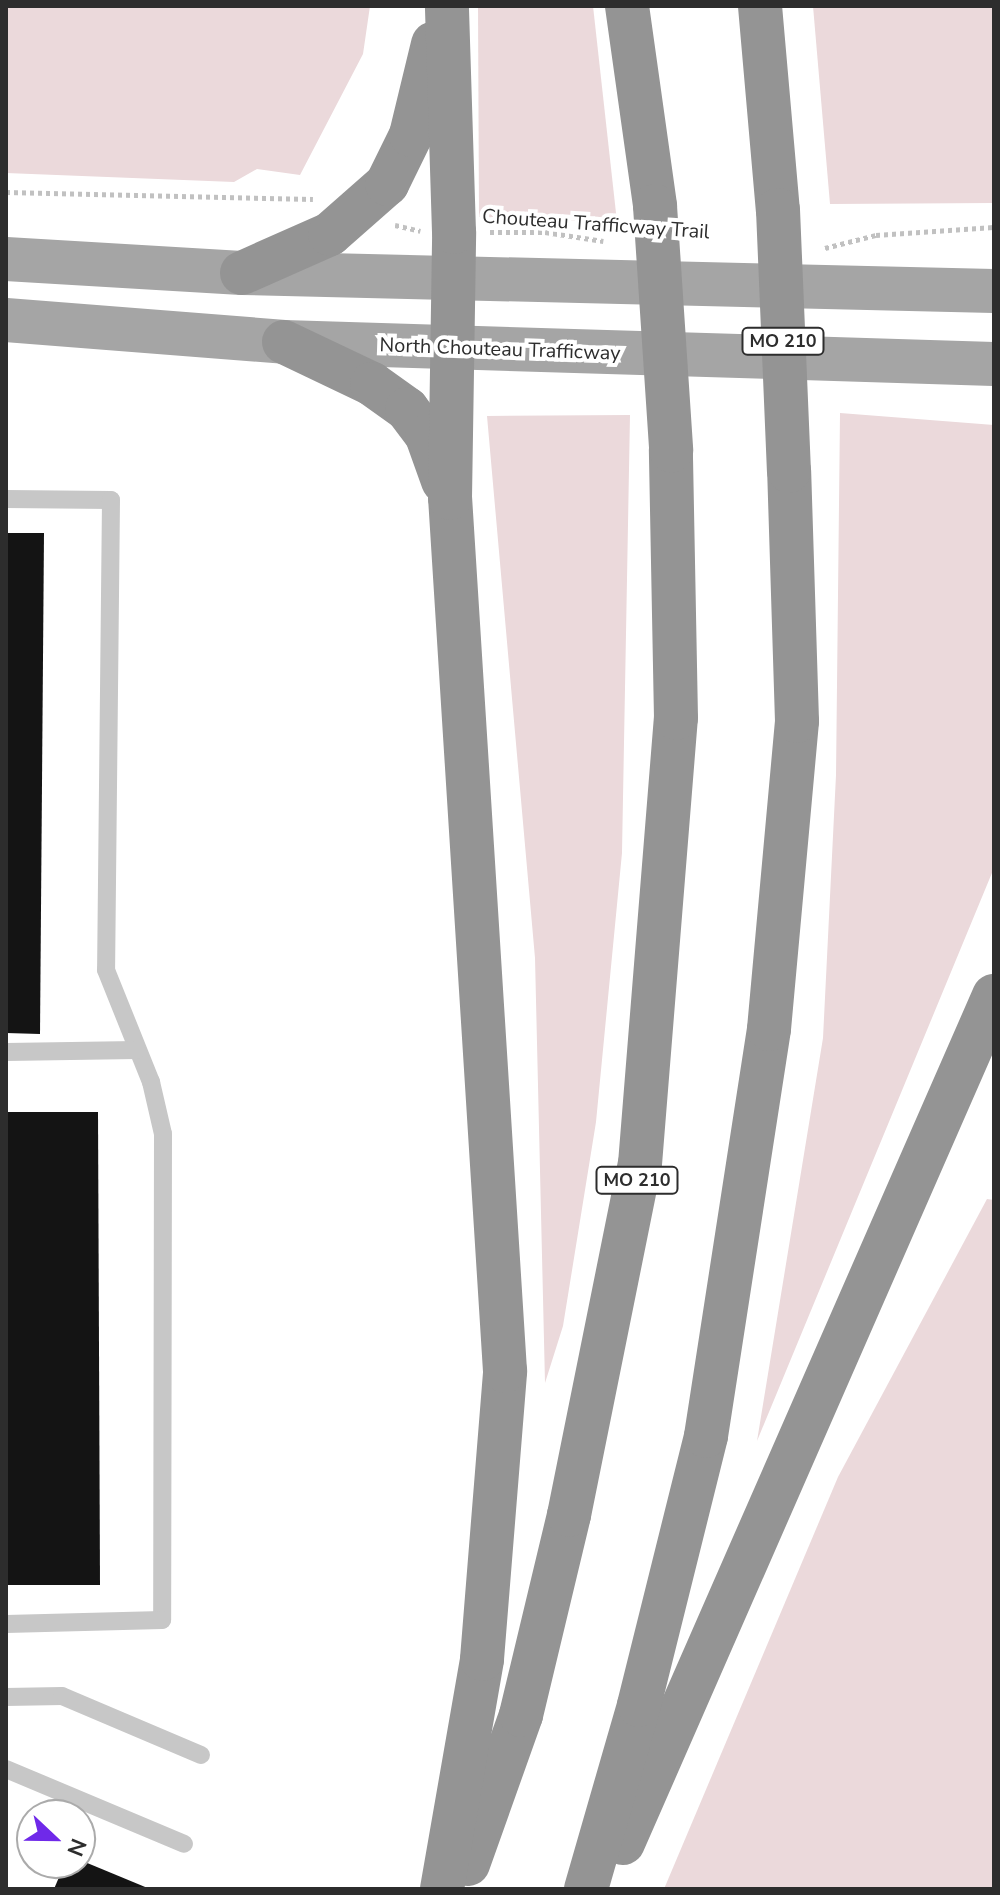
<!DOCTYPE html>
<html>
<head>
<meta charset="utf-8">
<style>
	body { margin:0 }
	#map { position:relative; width:1000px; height:1895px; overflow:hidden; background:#fff; font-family:"Nunito Sans",sans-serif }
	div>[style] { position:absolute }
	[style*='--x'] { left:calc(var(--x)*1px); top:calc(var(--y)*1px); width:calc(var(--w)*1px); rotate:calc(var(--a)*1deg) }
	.green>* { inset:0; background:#ebd9db }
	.building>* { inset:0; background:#141414 }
	.path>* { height:5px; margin-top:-2.5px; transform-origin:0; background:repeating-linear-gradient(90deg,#c1c1c1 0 4px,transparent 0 8px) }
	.lane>* { height:18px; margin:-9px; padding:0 9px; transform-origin:9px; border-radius:9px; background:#c7c7c7 }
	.primary>* { height:44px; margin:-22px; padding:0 22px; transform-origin:22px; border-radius:22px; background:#a5a5a5 }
	.highway>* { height:44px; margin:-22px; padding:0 22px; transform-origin:22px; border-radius:22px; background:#949494 }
	.highway-bridge>* { height:44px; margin:-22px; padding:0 22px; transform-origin:22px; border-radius:22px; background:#949494 }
	span { translate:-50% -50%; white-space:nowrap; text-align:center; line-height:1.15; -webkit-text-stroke:8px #fff; paint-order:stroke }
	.shield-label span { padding:2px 6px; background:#fff; border:2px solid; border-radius:6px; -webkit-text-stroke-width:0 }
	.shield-label { font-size:18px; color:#2d2d2d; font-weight:700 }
	.street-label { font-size:20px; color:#2d2d2d }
	.frame { position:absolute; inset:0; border:8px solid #2d2d2d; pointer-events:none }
	.north { position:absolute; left:16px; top:1799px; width:80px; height:80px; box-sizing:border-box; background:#fff; border:2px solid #ababab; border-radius:50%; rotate:112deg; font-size:22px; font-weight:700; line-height:32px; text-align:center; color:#2d2d2d }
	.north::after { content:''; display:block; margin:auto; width:28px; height:36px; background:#6f29e9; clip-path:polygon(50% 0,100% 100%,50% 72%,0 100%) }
</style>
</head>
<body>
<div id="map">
	<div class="green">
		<i style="clip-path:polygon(6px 6px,370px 6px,363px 54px,300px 175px,257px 169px,234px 182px,6px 173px)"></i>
		<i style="clip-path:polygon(478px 6px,593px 6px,617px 222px,479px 217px)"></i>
		<i style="clip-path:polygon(813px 6px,994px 6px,994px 203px,830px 204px)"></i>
		<i style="clip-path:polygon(840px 413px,994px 425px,994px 868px,757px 1441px,823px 1038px,836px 775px)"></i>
		<i style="clip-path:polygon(630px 415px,622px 853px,596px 1122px,563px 1326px,545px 1383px,535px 958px,487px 416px)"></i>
		<i style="clip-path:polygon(987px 1199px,994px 1200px,994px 1889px,664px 1889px,838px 1477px)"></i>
	</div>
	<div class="building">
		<i style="clip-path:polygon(6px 533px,44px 533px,40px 1034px,6px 1033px)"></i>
		<i style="clip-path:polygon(6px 1112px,98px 1112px,100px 1585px,6px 1585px)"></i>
		<i style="clip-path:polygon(80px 1860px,150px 1889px,54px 1889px,65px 1863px)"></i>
	</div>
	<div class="path">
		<i style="--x:6;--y:192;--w:307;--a:1.3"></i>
		<i style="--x:395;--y:225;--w:26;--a:13"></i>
		<i style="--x:490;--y:232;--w:55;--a:0"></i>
		<i style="--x:545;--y:232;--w:59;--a:8.8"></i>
		<i style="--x:825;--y:248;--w:53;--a:-14.3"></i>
		<i style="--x:876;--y:235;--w:118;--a:-3.9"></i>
	</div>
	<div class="lane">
		<i style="--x:6;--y:499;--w:105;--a:0.5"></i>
		<i style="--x:111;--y:500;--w:470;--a:90.6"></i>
		<i style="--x:106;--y:970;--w:121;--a:68.1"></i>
		<i style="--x:151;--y:1082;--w:53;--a:77"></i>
		<i style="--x:163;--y:1134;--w:486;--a:90.1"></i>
		<i style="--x:162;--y:1620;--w:156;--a:178.5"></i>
		<i style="--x:6;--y:1052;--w:130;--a:-0.9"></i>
		<i style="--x:6;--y:1697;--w:56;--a:-1"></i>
		<i style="--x:62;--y:1696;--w:151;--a:23"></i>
		<i style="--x:6;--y:1769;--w:193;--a:22.8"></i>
	</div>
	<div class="primary">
		<i style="--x:6;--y:259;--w:236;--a:3.4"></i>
		<i style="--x:242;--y:273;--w:752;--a:1.37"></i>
		<i style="--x:6;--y:320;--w:279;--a:4.5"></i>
		<i style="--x:284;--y:342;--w:710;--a:1.77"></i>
	</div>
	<div class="highway">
		<i style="--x:627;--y:6;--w:202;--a:82"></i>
		<i style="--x:760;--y:6;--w:205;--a:85"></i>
		<i style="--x:242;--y:273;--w:96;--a:-23.9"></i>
		<i style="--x:330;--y:234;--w:76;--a:-41.3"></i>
		<i style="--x:387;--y:184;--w:55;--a:-63.9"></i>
		<i style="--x:411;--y:135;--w:94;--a:-76.4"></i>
		<i style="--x:284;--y:342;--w:98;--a:25.5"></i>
		<i style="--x:372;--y:384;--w:43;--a:35.5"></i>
		<i style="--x:407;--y:409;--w:34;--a:53"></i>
		<i style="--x:427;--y:436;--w:48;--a:70.4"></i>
		<i style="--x:623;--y:1843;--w:925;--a:-66.35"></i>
		<i style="--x:468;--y:1864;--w:158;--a:-70.4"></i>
		<i style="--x:521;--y:1715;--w:206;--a:-76.5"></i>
		<i style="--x:569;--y:1515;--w:358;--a:-78.6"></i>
		<i style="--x:640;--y:1164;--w:447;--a:-85.4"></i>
		<i style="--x:676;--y:718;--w:268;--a:-91.1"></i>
		<i style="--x:442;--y:1889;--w:233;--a:-80.1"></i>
		<i style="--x:482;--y:1659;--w:289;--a:-85.4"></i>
		<i style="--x:505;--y:1371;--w:875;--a:-93.6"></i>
		<i style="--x:450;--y:498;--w:266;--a:-89.1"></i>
		<i style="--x:454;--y:232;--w:226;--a:-91.8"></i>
		<i style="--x:586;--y:1889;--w:191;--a:-73.9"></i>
		<i style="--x:639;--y:1705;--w:277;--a:-76"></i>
		<i style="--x:706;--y:1436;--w:412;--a:-81.2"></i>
		<i style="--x:769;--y:1029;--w:309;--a:-84.8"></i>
		<i style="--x:797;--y:721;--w:250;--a:-91.8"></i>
	</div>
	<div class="highway-bridge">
		<i style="--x:655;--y:206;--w:245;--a:86.2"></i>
		<i style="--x:778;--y:210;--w:261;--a:87.6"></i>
	</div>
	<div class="shield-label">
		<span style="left:783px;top:341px">MO 210</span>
		<span style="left:637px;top:1180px">MO 210</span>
	</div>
	<div class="street-label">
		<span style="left:596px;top:224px;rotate:4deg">Chouteau Trafficway Trail</span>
		<span style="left:500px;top:349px;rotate:2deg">North Chouteau Trafficway</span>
	</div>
	<div class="frame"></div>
	<div class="north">N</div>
</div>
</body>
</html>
